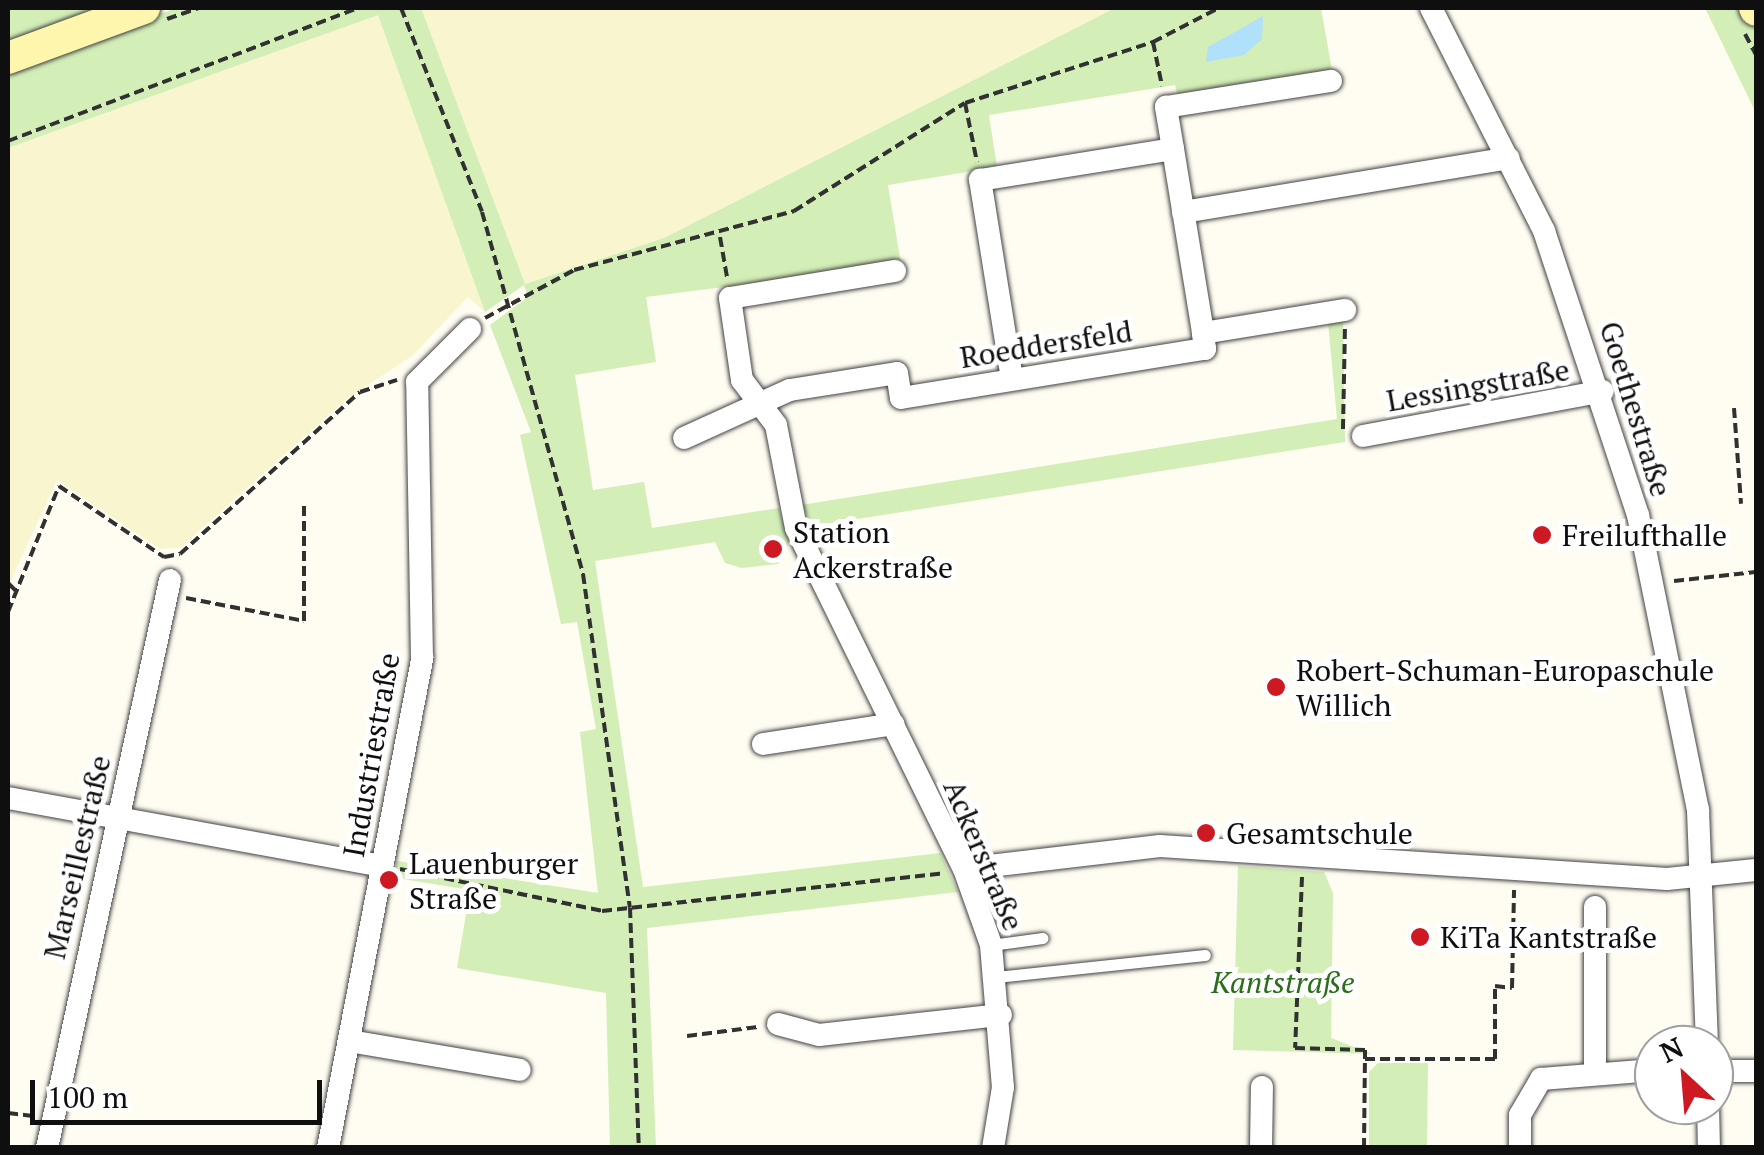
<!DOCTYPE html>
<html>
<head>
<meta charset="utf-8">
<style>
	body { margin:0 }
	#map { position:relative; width:1764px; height:1155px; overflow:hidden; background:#fffcf2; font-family:"PT Serif",serif }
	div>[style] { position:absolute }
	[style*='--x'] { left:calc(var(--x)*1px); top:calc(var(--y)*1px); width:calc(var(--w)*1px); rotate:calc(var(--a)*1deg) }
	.farmland>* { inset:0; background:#f8f5cf }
	.green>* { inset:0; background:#d3eeb7 }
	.water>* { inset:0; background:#b1e0fb }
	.path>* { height:4px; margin-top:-2px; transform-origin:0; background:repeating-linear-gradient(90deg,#313131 0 10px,transparent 0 15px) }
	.roads { filter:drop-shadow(0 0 2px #424242) drop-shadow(0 0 2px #424242) }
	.service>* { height:11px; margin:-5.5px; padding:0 5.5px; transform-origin:5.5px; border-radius:5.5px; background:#fff }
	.minor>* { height:22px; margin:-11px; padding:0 11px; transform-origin:11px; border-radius:11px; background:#fff }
	.secondary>* { height:32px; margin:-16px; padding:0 16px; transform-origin:16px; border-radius:16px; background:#fff6ad }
	.dots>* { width:28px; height:28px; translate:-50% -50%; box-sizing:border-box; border:5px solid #fff; border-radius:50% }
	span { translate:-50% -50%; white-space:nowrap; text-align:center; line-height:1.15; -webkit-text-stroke:10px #fff; paint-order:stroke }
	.street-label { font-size:30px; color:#0f0f0f }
	.poi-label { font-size:30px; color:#0f0f0f }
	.left { translate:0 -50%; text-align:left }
	.park-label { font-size:30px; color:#2a6e19; font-style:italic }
	.frame { position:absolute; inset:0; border:10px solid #0f0f0f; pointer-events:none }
	.north { position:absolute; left:1634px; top:1025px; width:100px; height:100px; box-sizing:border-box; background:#fff; border:2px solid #9f9f9f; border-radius:50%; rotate:334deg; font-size:28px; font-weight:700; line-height:40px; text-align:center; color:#0f0f0f }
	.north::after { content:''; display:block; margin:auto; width:35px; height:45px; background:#cd1a22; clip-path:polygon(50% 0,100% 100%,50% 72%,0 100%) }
	.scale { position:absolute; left:30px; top:1080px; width:292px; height:45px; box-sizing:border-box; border:5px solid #0f0f0f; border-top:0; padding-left:12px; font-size:30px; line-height:35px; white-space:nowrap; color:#0f0f0f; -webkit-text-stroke:8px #fff; paint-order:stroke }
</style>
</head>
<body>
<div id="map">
	<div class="farmland">
		<i style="clip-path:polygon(421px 8px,1115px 8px,664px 238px,524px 284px)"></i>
		<i style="clip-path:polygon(379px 14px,485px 312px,468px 297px,412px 356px,348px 398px,181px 547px,160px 549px,57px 480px,8px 587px,8px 148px)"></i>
	</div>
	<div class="green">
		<i style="clip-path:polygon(8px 8px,111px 8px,8px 46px)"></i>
		<i style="clip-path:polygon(176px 8px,421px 8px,525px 284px,664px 238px,1115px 8px,1321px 8px,1333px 76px,1179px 101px,1175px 85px,989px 115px,997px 167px,888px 185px,901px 264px,646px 297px,656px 362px,575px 375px,593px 490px,644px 482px,652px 528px,779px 508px,789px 543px,778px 564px,742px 568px,725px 563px,715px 542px,595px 561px,643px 887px,940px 853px,958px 892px,647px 928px,656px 1147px,610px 1147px,606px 993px,457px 968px,470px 890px,403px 879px,392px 886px,397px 861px,598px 893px,580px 732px,596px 729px,577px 622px,561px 624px,520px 435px,531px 432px,490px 325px,528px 297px,524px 285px,485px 312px,378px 15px,8px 148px,8px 71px)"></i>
		<i style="clip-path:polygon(1705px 8px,1747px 8px,1754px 20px,1756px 113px)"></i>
		<i style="clip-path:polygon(1343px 319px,1345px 442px,813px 526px,801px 505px,1337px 419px,1328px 322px)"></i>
		<i style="clip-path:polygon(1238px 866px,1324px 872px,1333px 893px,1331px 1038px,1372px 1054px,1233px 1050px)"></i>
		<i style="clip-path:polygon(1378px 1063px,1428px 1063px,1427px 1147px,1369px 1147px,1369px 1072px)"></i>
	</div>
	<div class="water">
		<i style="clip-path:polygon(1263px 16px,1262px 39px,1244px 55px,1206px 62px,1208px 47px)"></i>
	</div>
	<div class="path">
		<i style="--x:401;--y:8;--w:219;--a:68.3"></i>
		<i style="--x:482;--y:212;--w:376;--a:74.4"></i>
		<i style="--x:583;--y:574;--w:337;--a:82"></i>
		<i style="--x:630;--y:908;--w:240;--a:87.9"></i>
		<i style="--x:167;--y:19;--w:34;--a:-19"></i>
		<i style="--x:1745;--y:34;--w:24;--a:62"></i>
		<i style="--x:1153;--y:42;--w:45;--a:78.4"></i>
		<i style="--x:965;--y:103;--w:60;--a:78.5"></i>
		<i style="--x:8;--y:141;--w:374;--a:-20.8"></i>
		<i style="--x:720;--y:237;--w:41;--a:80.1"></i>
		<i style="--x:485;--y:318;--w:101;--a:-28.3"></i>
		<i style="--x:574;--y:270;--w:228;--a:-15"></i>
		<i style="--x:794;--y:211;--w:202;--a:-32.3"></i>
		<i style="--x:965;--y:103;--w:198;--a:-18"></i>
		<i style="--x:1153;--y:42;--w:74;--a:-27.3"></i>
		<i style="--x:1734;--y:408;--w:96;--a:85.8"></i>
		<i style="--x:1343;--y:429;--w:100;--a:-88.9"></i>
		<i style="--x:1674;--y:581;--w:82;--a:-6.3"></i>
		<i style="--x:8;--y:583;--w:11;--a:45"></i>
		<i style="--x:186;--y:598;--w:120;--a:11"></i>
		<i style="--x:304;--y:621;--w:116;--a:-90"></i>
		<i style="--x:8;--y:612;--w:136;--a:-68"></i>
		<i style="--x:59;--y:486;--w:127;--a:34.1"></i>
		<i style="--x:164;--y:557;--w:16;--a:-11"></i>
		<i style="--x:180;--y:554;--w:242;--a:-42"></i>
		<i style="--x:360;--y:392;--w:39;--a:-18"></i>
		<i style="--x:400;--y:869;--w:206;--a:11.7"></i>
		<i style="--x:602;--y:911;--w:344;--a:-6.3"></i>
		<i style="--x:1302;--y:877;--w:171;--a:92.3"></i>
		<i style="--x:1295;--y:1048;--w:70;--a:1.6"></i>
		<i style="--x:1365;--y:1050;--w:9;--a:90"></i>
		<i style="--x:687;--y:1036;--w:71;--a:-7.3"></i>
		<i style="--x:8;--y:1113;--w:25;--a:7"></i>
		<i style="--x:1364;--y:1148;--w:89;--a:-89.4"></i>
		<i style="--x:1365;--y:1059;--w:130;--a:0"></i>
		<i style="--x:1495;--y:1059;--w:73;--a:-90"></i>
		<i style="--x:1495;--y:986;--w:17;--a:7"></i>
		<i style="--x:1512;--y:988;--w:98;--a:-88.8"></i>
	</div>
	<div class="roads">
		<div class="service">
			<i style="--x:991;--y:945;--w:52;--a:-7.7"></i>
			<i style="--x:996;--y:977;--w:210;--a:-6"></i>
		</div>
		<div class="minor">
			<i style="--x:1431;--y:8;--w:250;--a:63.1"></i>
			<i style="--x:1544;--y:231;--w:299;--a:71.7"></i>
			<i style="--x:1638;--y:515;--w:301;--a:78.5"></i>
			<i style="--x:1698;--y:810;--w:235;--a:87.8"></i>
			<i style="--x:1173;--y:149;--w:43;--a:-99.5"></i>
			<i style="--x:1166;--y:107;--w:167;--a:-9"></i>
			<i style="--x:1183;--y:212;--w:330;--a:-9.4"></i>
			<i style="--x:895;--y:271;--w:167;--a:170.7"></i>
			<i style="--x:730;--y:298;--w:83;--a:81.7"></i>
			<i style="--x:742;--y:380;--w:56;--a:52.9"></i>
			<i style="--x:776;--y:425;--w:105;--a:79"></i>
			<i style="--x:796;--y:528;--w:380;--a:63.8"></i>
			<i style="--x:964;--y:869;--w:81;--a:70.4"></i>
			<i style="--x:991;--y:945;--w:143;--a:85.2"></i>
			<i style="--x:1003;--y:1087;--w:62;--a:99.3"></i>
			<i style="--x:1012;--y:379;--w:202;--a:-99.1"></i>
			<i style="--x:980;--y:180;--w:195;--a:-9.1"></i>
			<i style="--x:1173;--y:149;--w:186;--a:80.7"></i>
			<i style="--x:1363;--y:436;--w:244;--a:-10.6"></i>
			<i style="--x:684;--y:438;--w:116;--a:-24.4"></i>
			<i style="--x:790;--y:390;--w:108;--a:-9"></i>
			<i style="--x:897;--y:373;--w:25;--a:81"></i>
			<i style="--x:901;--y:398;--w:308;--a:-9.2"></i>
			<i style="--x:1205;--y:349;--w:16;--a:-97"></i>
			<i style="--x:1203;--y:333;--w:144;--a:-9.2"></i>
			<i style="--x:763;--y:744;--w:132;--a:-8.7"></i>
			<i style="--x:8;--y:798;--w:379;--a:10.3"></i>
			<i style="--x:964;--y:869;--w:197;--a:-6.7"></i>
			<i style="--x:1160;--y:846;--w:508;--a:3.72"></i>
			<i style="--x:1667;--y:879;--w:89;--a:-5.8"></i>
			<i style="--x:778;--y:1024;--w:42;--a:15"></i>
			<i style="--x:819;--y:1035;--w:183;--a:-6.3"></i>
			<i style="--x:349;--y:1041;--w:173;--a:9.6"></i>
			<i style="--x:1595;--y:1069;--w:162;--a:-90"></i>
			<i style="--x:1714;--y:1071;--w:42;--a:0"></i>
			<i style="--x:1708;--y:1105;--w:43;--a:88.7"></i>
			<i style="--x:47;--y:1148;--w:581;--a:-77.78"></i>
			<i style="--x:328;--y:1148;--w:499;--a:-79.1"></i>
			<i style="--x:422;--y:658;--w:276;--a:-91"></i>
			<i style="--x:417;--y:382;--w:75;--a:-45"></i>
			<i style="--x:1261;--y:1148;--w:61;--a:-89.1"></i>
			<i style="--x:1520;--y:1148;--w:33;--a:-90"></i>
			<i style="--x:1520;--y:1115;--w:42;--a:-59.7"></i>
			<i style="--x:1541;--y:1079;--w:113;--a:-4.6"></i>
		</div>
		<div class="secondary">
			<i style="--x:1755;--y:8;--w:2;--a:63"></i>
			<i style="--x:8;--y:58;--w:145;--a:-20.2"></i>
		</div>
	</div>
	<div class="dots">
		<i style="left:1542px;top:535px;background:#cd1a22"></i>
		<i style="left:773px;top:549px;background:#cd1a22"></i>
		<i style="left:1276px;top:687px;background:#cd1a22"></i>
		<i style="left:1206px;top:833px;background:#cd1a22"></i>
		<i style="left:389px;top:880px;background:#cd1a22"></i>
		<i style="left:1420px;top:937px;background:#cd1a22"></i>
	</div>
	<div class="street-label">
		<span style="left:1046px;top:344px;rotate:-9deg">Roeddersfeld</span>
		<span style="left:1478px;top:385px;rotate:-10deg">Lessingstraße</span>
		<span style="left:1636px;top:409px;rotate:73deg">Goethestraße</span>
		<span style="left:371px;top:755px;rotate:-80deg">Industriestraße</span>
		<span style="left:984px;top:855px;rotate:67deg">Ackerstraße</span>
		<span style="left:77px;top:857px;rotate:-77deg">Marseillestraße</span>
	</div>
	<div class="poi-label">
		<span class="left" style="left:793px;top:549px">Station<br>Ackerstraße</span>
		<span class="left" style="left:1562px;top:535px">Freilufthalle</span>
		<span class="left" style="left:1296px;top:687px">Robert-Schuman-Europaschule<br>Willich</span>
		<span class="left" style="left:1226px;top:833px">Gesamtschule</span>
		<span class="left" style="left:409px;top:880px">Lauenburger<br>Straße</span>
		<span class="left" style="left:1440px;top:937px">KiTa Kantstraße</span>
	</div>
	<div class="park-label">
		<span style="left:1283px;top:982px">Kantstraße</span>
	</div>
	<div class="frame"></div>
	<div class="north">N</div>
	<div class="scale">100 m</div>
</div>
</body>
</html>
